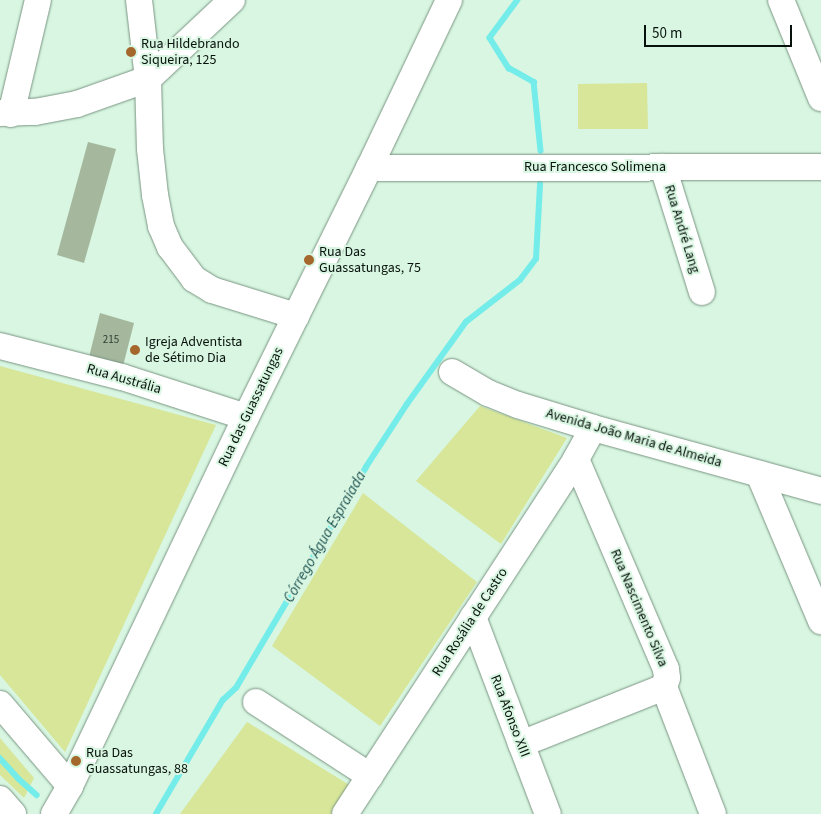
<!DOCTYPE html>
<html>
<head>
<meta charset="utf-8">
<style>
	body { margin:0 }
	#map { position:relative; width:821px; height:814px; overflow:hidden; background:#d8f6e1; font-family:"Source Sans 3",sans-serif }
	div>[style] { position:absolute }
	[style*='--x'] { left:calc(var(--x)*1px); top:calc(var(--y)*1px); width:calc(var(--w)*1px); rotate:calc(var(--a)*1deg) }
	.green>* { inset:0; background:#d7e699 }
	.stream>* { height:5.5px; margin:-2.75px; padding:0 2.75px; transform-origin:2.75px; border-radius:2.75px; background:#74ecea }
	.building>* { inset:0; background:#a5b89e }
	.roads { filter:drop-shadow(0 0 1px #799482) drop-shadow(0 0 1px #799482) }
	.minor>* { height:26px; margin:-13px; padding:0 13px; transform-origin:13px; border-radius:13px; background:#fff }
	.dots>* { width:14px; height:14px; translate:-50% -50%; box-sizing:border-box; border:2px solid #d8f6e1; border-radius:50% }
	span { translate:-50% -50%; white-space:nowrap; text-align:center; line-height:1.15; -webkit-text-stroke:4px #d8f6e1; paint-order:stroke }
	.number-label { font-size:11px; color:#2f3c30 }
	.number-label span { -webkit-text-stroke-width:0 }
	.poi-label { font-size:14px; color:#08120c }
	.left { translate:0 -50%; text-align:left }
	.street-label { font-size:14px; color:#08120c }
	.water-label { font-size:15px; color:#1d5251; font-style:italic }
	.scale { position:absolute; left:644px; top:25px; width:148px; height:22px; box-sizing:border-box; border:2px solid #08120c; border-top:0; padding-left:6px; font-size:15px; line-height:18px; white-space:nowrap; color:#08120c; -webkit-text-stroke:4px #d8f6e1; paint-order:stroke }
</style>
</head>
<body>
<div id="map">
	<div class="green">
		<i style="clip-path:polygon(647px 83px,648px 129px,578px 129px,578px 84px)"></i>
		<i style="clip-path:polygon(0 366px,216px 425px,65px 752px,0 675px)"></i>
		<i style="clip-path:polygon(480px 406px,567px 438px,501px 544px,416px 481px)"></i>
		<i style="clip-path:polygon(363px 493px,477px 582px,380px 726px,272px 646px)"></i>
		<i style="clip-path:polygon(247px 722px,351px 786px,332px 814px,180px 814px)"></i>
		<i style="clip-path:polygon(0 738px,34px 778px,24px 798px,0 775px)"></i>
	</div>
	<div class="stream">
		<i style="--x:518;--y:0;--w:47;--a:126.4"></i>
		<i style="--x:490;--y:38;--w:36;--a:58"></i>
		<i style="--x:509;--y:68;--w:29;--a:29"></i>
		<i style="--x:534;--y:82;--w:69;--a:84.2"></i>
		<i style="--x:0;--y:758;--w:28;--a:48"></i>
		<i style="--x:19;--y:779;--w:24;--a:42"></i>
		<i style="--x:156;--y:814;--w:132;--a:-59.6"></i>
		<i style="--x:223;--y:700;--w:18;--a:-43"></i>
		<i style="--x:236;--y:688;--w:256;--a:-59.5"></i>
		<i style="--x:366;--y:467;--w:75;--a:-56.9"></i>
		<i style="--x:407;--y:404;--w:101;--a:-54.3"></i>
		<i style="--x:466;--y:322;--w:68;--a:-37.9"></i>
		<i style="--x:520;--y:280;--w:26;--a:-53"></i>
		<i style="--x:536;--y:259;--w:75;--a:-86.9"></i>
	</div>
	<div class="building">
		<i style="clip-path:polygon(88px 142px,116px 149px,84px 263px,57px 255px)"></i>
		<i style="clip-path:polygon(100px 313px,134px 323px,123px 366px,89px 357px)"></i>
	</div>
	<div class="roads">
		<div class="minor">
			<i style="--x:139;--y:0;--w:80;--a:83.5"></i>
			<i style="--x:148;--y:79;--w:70;--a:88.4"></i>
			<i style="--x:150;--y:149;--w:46;--a:83.8"></i>
			<i style="--x:155;--y:195;--w:32;--a:79"></i>
			<i style="--x:161;--y:226;--w:23;--a:67"></i>
			<i style="--x:170;--y:247;--w:40;--a:53"></i>
			<i style="--x:194;--y:279;--w:21;--a:31"></i>
			<i style="--x:212;--y:290;--w:88;--a:17.2"></i>
			<i style="--x:781;--y:0;--w:106;--a:67.8"></i>
			<i style="--x:0;--y:113;--w:35;--a:-2"></i>
			<i style="--x:35;--y:112;--w:43;--a:-10.8"></i>
			<i style="--x:77;--y:104;--w:75;--a:-19.4"></i>
			<i style="--x:148;--y:79;--w:115;--a:-43.2"></i>
			<i style="--x:11;--y:114;--w:117;--a:-76.7"></i>
			<i style="--x:663;--y:167;--w:131;--a:72.7"></i>
			<i style="--x:369;--y:168;--w:452;--a:-0.1"></i>
			<i style="--x:0;--y:346;--w:126;--a:14.3"></i>
			<i style="--x:122;--y:377;--w:130;--a:17.9"></i>
			<i style="--x:452;--y:372;--w:42;--a:30.3"></i>
			<i style="--x:488;--y:393;--w:32;--a:22"></i>
			<i style="--x:518;--y:405;--w:78;--a:17"></i>
			<i style="--x:593;--y:428;--w:237;--a:15.4"></i>
			<i style="--x:576;--y:459;--w:228;--a:66.8"></i>
			<i style="--x:666;--y:669;--w:9;--a:84"></i>
			<i style="--x:667;--y:678;--w:9;--a:108"></i>
			<i style="--x:664;--y:687;--w:136;--a:68.9"></i>
			<i style="--x:759;--y:474;--w:160;--a:67.1"></i>
			<i style="--x:473;--y:617;--w:211;--a:69.2"></i>
			<i style="--x:256;--y:702;--w:136;--a:33"></i>
			<i style="--x:0;--y:704;--w:108;--a:49.5"></i>
			<i style="--x:521;--y:744;--w:154;--a:-21.7"></i>
			<i style="--x:0;--y:799;--w:20;--a:49"></i>
			<i style="--x:54;--y:814;--w:32;--a:-60"></i>
			<i style="--x:70;--y:786;--w:409;--a:-64.5"></i>
			<i style="--x:246;--y:417;--w:278;--a:-63.7"></i>
			<i style="--x:369;--y:168;--w:186;--a:-64.5"></i>
			<i style="--x:345;--y:814;--w:424;--a:-56.9"></i>
			<i style="--x:576;--y:459;--w:35;--a:-61"></i>
		</div>
	</div>
	<div class="dots">
		<i style="left:131px;top:52px;background:#a4672c"></i>
		<i style="left:309px;top:260px;background:#a4672c"></i>
		<i style="left:135px;top:350px;background:#a4672c"></i>
		<i style="left:76px;top:761px;background:#a4672c"></i>
	</div>
	<div class="number-label">
		<span style="left:111px;top:340px">215</span>
	</div>
	<div class="poi-label">
		<span class="left" style="left:141px;top:52px">Rua Hildebrando<br>Siqueira, 125</span>
		<span class="left" style="left:319px;top:260px">Rua Das<br>Guassatungas, 75</span>
		<span class="left" style="left:145px;top:350px">Igreja Adventista<br>de Sétimo Dia</span>
		<span class="left" style="left:86px;top:761px">Rua Das<br>Guassatungas, 88</span>
	</div>
	<div class="street-label">
		<span style="left:595px;top:167px">Rua Francesco Solimena</span>
		<span style="left:682px;top:229px;rotate:73deg">Rua André Lang</span>
		<span style="left:124px;top:379px;rotate:16deg">Rua Austrália</span>
		<span style="left:251px;top:407px;rotate:-64deg">Rua das Guassatungas</span>
		<span style="left:634px;top:438px;rotate:16deg">Avenida João Maria de Almeida</span>
		<span style="left:639px;top:608px;rotate:67deg">Rua Nascimento Silva</span>
		<span style="left:470px;top:622px;rotate:-57deg">Rua Rosália de Castro</span>
		<span style="left:510px;top:716px;rotate:69deg">Rua Afonso XIII</span>
	</div>
	<div class="water-label">
		<span style="left:325px;top:537px;rotate:-60deg">Córrego Água Espraiada</span>
	</div>
	<div class="scale">50 m</div>
</div>
</body>
</html>
